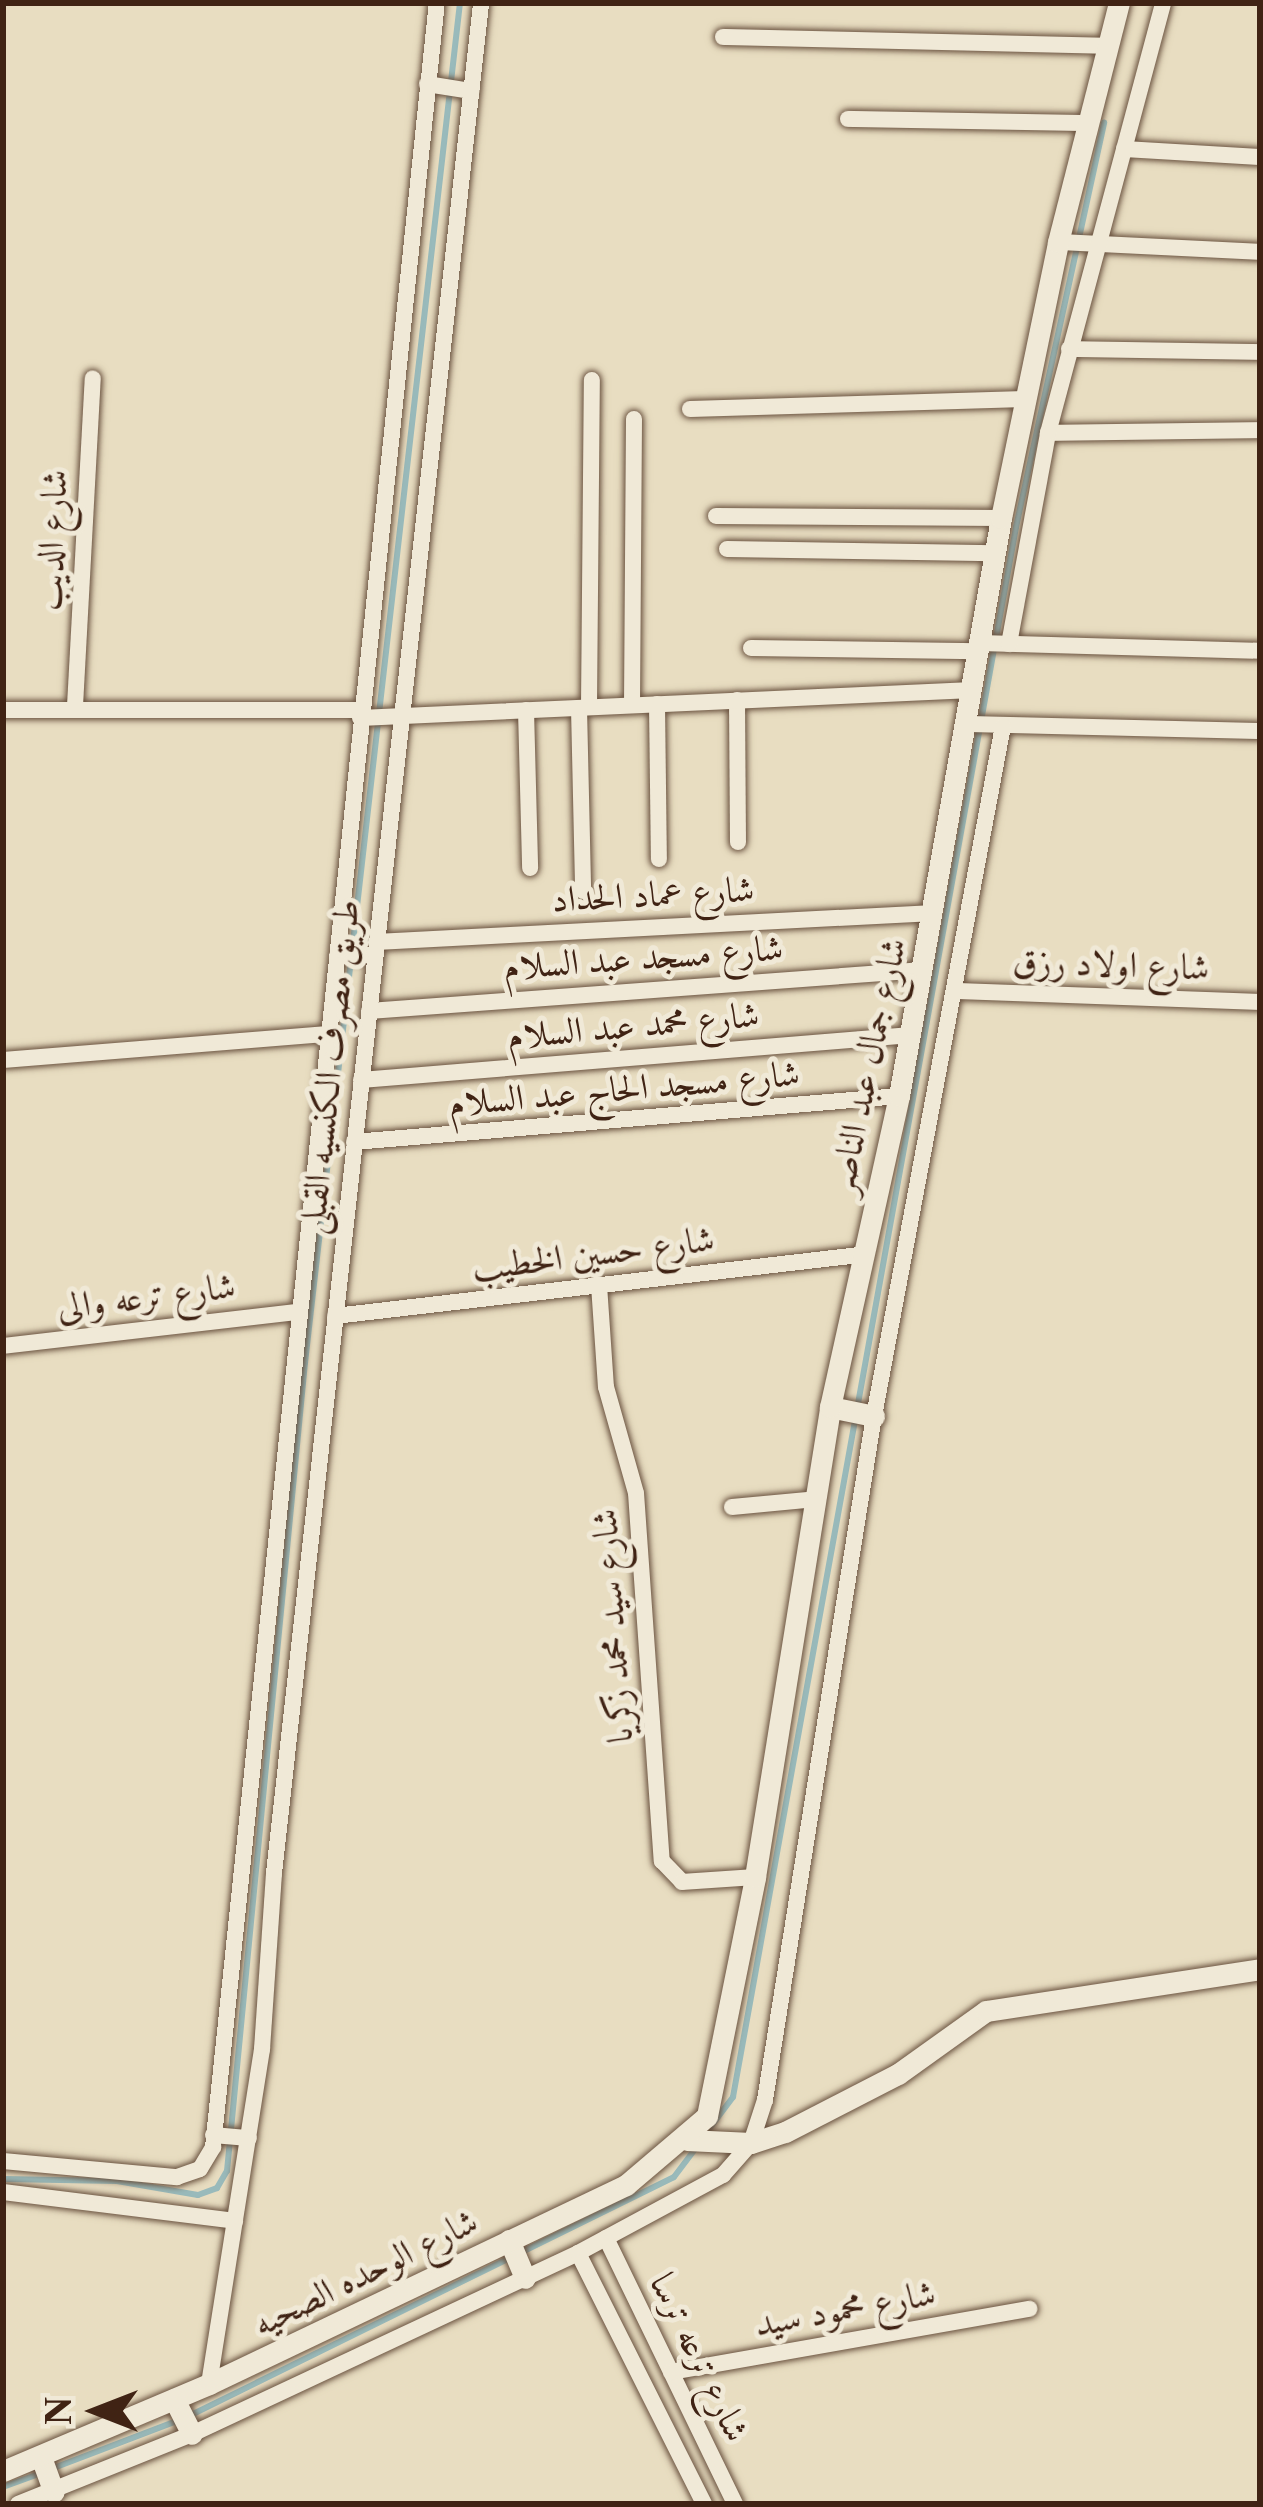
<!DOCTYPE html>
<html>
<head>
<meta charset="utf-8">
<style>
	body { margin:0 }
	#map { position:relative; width:1263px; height:2507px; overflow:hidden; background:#e8ddc1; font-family:"Libre Caslon Text",Amiri,serif }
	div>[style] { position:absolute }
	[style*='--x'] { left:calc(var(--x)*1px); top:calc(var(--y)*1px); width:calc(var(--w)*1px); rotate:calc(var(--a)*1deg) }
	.stream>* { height:6px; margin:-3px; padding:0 3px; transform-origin:3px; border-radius:3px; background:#99babb }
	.roads { filter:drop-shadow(0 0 3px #6a523f) drop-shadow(0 0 3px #6a523f) }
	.minor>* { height:16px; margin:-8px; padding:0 8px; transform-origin:8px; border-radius:8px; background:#f0e9d7 }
	.tertiary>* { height:21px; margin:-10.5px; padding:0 10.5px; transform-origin:10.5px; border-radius:10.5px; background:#f0e9d7 }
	span { translate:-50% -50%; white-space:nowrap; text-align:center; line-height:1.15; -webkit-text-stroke:10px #f0e9d7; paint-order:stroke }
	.street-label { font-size:36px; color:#402314 }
	.frame { position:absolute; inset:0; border:6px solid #402314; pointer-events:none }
	.north { position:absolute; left:36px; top:2351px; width:120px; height:120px; -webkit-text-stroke:9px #f0e9d7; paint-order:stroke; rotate:270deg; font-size:33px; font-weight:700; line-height:48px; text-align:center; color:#402314 }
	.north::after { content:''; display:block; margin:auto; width:42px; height:54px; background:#402314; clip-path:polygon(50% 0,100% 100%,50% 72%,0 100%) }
</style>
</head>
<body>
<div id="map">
	<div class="stream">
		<i style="--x:703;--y:2137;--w:50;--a:-53.1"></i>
		<i style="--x:733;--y:2097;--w:1595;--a:-79.78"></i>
		<i style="--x:1016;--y:527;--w:414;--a:-77.7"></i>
		<i style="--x:3;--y:2179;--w:114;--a:1"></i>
		<i style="--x:117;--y:2181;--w:82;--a:9.8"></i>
		<i style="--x:198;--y:2195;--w:20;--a:-20"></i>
		<i style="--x:217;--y:2188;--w:20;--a:-60"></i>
		<i style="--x:227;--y:2171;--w:812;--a:-84.49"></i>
		<i style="--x:305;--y:1363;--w:1369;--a:-83.5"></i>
		<i style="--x:191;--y:2415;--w:538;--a:-26.23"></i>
		<i style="--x:674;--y:2177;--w:36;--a:-53"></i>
		<i style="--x:51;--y:2469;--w:137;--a:-20.9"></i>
		<i style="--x:3;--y:2487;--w:38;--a:-20"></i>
	</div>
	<div class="roads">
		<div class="minor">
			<i style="--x:723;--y:37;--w:384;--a:1.3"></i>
			<i style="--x:427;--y:84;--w:45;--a:9"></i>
			<i style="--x:848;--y:119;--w:240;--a:1"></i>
			<i style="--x:1124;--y:149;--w:136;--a:3.4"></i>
			<i style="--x:1058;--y:242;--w:202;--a:2.8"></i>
			<i style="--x:1069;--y:349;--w:191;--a:0.9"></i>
			<i style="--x:690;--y:409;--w:335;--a:-1.7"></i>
			<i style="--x:1048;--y:433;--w:212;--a:-0.8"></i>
			<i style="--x:716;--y:516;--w:285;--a:0.4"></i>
			<i style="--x:727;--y:549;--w:268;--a:0.9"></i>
			<i style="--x:980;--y:643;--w:280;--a:1.6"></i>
			<i style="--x:1009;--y:644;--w:215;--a:-79.5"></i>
			<i style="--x:1048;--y:433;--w:445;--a:-75"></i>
			<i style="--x:751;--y:648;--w:228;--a:0.8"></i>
			<i style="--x:737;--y:700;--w:142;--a:89.6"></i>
			<i style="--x:657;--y:704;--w:155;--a:89.3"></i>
			<i style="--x:632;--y:705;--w:286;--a:-89.6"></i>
			<i style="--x:75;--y:706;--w:328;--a:-86.9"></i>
			<i style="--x:589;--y:707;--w:327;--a:-89.5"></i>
			<i style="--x:579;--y:708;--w:183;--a:88.7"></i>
			<i style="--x:3;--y:710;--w:358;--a:0"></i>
			<i style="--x:526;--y:710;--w:158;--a:88.5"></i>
			<i style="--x:360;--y:718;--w:613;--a:-2.62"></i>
			<i style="--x:967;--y:724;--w:293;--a:1.4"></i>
			<i style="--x:376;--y:942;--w:559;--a:-2.98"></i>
			<i style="--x:337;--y:956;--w:38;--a:-2"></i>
			<i style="--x:959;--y:991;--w:301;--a:2.1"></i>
			<i style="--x:369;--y:1011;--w:556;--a:-4.23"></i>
			<i style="--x:3;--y:1060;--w:326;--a:-4.6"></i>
			<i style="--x:361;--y:1080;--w:552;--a:-4.68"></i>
			<i style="--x:354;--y:1142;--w:547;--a:-4.82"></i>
			<i style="--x:599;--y:1285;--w:102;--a:86.1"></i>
			<i style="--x:606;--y:1387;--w:110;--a:74.2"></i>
			<i style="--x:636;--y:1493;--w:369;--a:86"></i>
			<i style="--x:662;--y:1861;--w:29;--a:46"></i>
			<i style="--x:682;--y:1882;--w:73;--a:-3.9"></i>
			<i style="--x:335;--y:1316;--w:528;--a:-6.64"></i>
			<i style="--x:3;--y:1346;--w:296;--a:-6.6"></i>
			<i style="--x:732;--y:1507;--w:84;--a:-5.4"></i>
			<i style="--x:213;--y:2135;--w:36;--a:5"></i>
			<i style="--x:3;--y:2161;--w:175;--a:5.3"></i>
			<i style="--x:177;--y:2177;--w:24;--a:-19"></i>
			<i style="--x:200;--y:2169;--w:26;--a:-59"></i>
			<i style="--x:213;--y:2147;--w:2156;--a:-84.04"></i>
			<i style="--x:3;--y:2192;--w:234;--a:7.1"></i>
			<i style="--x:606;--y:2238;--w:296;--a:64.1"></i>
			<i style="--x:578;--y:2253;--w:281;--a:63.3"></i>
			<i style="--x:671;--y:2372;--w:364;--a:-10"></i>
			<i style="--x:209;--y:2384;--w:339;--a:-81"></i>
			<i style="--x:262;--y:2049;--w:176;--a:-86.1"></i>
			<i style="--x:274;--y:1873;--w:1881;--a:-83.68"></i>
			<i style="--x:18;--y:2504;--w:188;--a:-21.9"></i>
			<i style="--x:192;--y:2434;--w:426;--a:-25.1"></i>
			<i style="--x:578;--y:2253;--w:165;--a:-28.3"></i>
			<i style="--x:723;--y:2175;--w:43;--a:-48.8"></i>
			<i style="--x:751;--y:2143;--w:45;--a:-72"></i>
			<i style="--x:765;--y:2100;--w:693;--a:-80.95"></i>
			<i style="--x:874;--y:1416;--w:702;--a:-79.41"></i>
		</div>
		<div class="tertiary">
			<i style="--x:830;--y:1407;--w:45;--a:11.6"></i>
			<i style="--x:687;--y:2140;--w:64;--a:2.7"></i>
			<i style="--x:751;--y:2143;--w:36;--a:-18"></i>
			<i style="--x:785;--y:2132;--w:127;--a:-27.2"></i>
			<i style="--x:898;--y:2074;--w:108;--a:-35.6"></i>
			<i style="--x:986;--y:2011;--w:277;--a:-8.7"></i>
			<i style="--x:509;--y:2240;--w:41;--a:67.2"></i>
			<i style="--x:174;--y:2399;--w:39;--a:63"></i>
			<i style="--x:41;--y:2457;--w:37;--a:70"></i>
			<i style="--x:3;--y:2471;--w:224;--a:-22.9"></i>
			<i style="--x:209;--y:2384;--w:462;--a:-25.5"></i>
			<i style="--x:626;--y:2185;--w:106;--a:-40.4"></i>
			<i style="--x:707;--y:2116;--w:244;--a:-78.6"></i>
			<i style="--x:755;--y:1877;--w:476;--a:-80.9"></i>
			<i style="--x:830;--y:1407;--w:319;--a:-77.5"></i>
			<i style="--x:899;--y:1096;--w:587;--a:-79.99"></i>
			<i style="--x:1001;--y:518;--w:282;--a:-78.3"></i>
			<i style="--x:1058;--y:242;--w:247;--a:-75.7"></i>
		</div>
	</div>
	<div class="street-label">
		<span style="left:51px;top:540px;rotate:-87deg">شارع الديب</span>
		<span style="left:653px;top:894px;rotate:-3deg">شارع عماد الحداد</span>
		<span style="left:643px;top:957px;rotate:-4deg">شارع مسجد عبد السلام</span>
		<span style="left:1111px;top:964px;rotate:2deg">شارع اولاد رزق</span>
		<span style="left:633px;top:1025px;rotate:-5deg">شارع محمد عبد السلام</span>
		<span style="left:867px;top:1066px;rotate:-78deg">شارع جمال عبد الناصر</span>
		<span style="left:329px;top:1067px;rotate:-84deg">طريق مصرف الكنسيه القبلى</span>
		<span style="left:624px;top:1088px;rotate:-5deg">شارع مسجد الحاج عبد السلام</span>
		<span style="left:593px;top:1253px;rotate:-7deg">شارع حسين الخطيب</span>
		<span style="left:146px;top:1296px;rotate:-7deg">شارع ترعه والى</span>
		<span style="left:612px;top:1626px;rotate:-94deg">شارع سيد محمد زكريا</span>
		<span style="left:365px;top:2272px;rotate:-26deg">شارع الوحده الصحيه</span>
		<span style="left:845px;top:2308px;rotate:-10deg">شارع محمود سيد</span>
		<span style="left:700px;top:2357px;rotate:64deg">شارع ترعه ترسا</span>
	</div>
	<div class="frame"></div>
	<div class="north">N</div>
</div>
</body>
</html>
